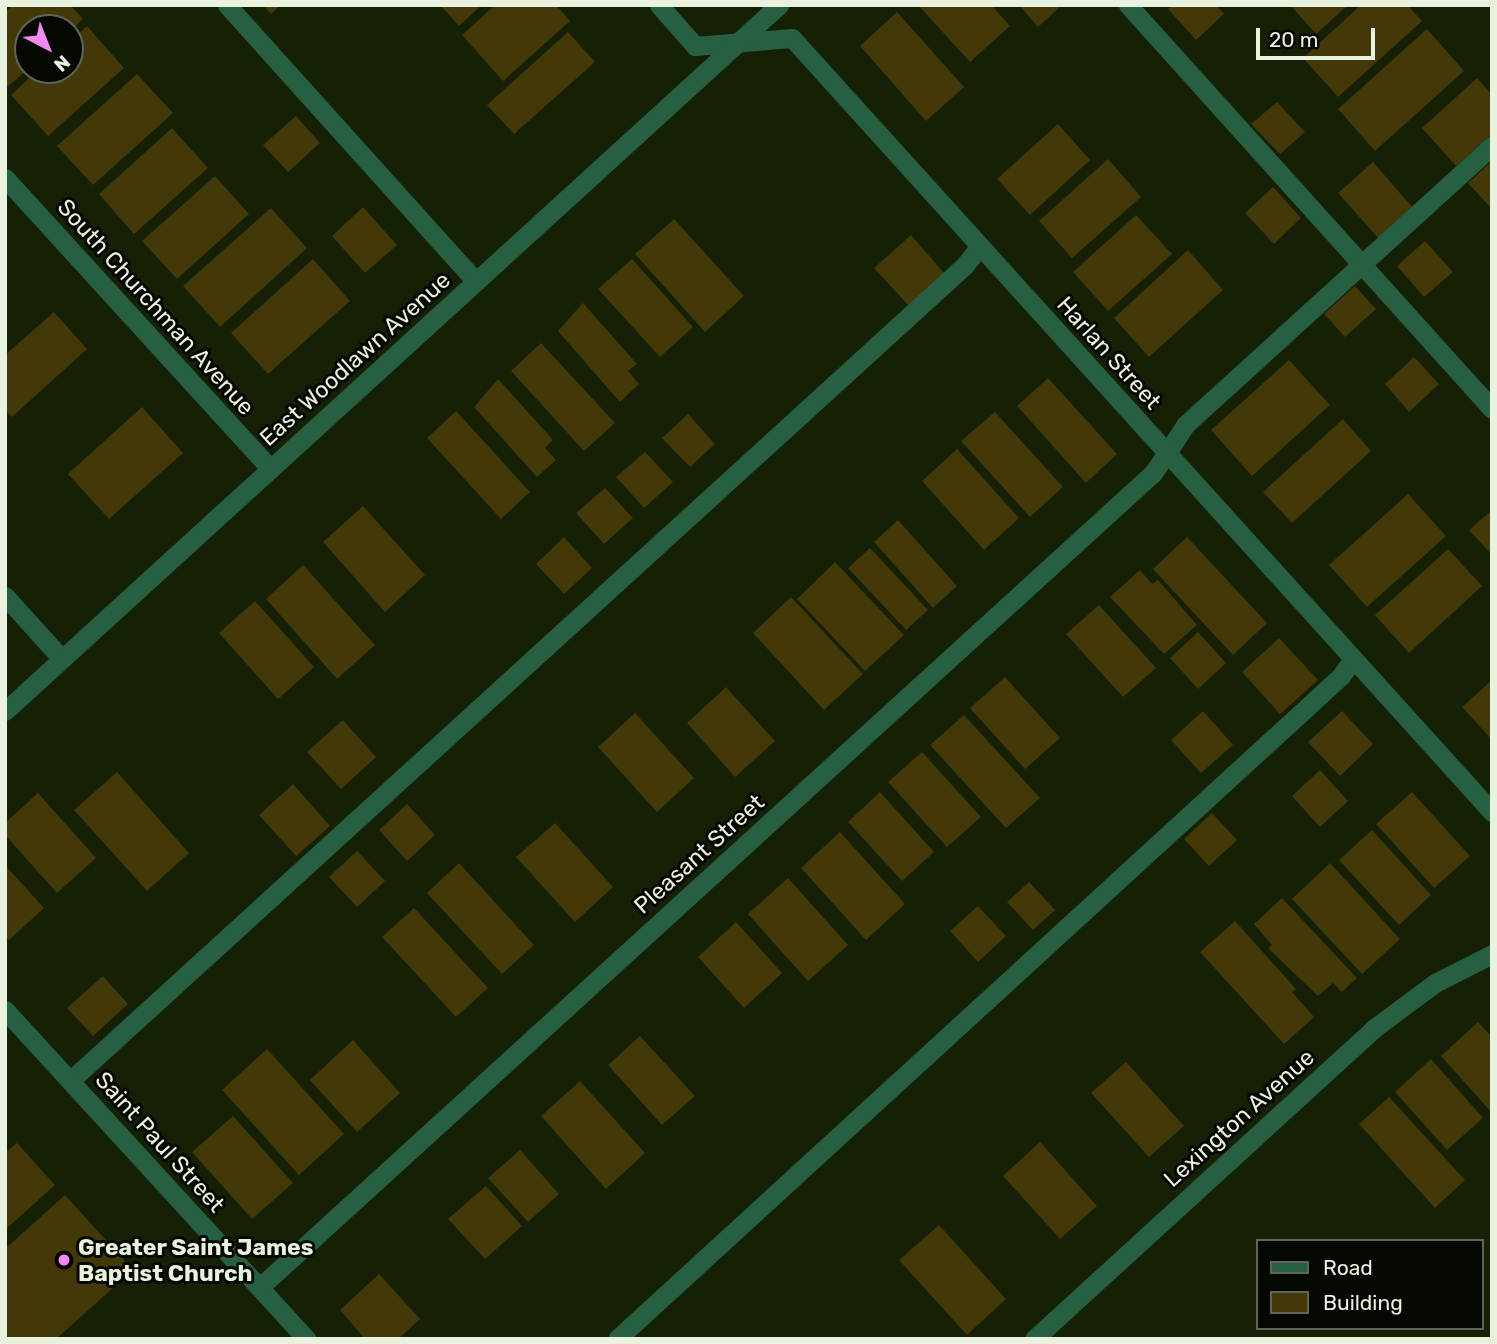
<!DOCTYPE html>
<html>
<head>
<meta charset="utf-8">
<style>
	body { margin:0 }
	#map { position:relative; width:1497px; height:1344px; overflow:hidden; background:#152004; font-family:Rubik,sans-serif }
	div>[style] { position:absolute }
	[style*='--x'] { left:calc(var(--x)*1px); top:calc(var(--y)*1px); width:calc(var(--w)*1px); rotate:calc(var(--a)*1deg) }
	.building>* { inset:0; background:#433808 }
	.service>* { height:19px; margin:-9.5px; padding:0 9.5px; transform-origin:9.5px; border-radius:9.5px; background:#275f43 }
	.minor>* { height:19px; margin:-9.5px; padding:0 9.5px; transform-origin:9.5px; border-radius:9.5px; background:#275f43 }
	.dots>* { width:19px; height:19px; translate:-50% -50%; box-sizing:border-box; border:4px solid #040801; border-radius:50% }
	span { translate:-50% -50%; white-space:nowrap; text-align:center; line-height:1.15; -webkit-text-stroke:6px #040801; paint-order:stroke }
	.street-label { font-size:23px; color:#e9f1df }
	.poi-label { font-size:23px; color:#e9f1df; font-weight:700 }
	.left { translate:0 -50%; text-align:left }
	.frame { position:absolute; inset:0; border:7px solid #e9f1df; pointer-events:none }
	.legend { position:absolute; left:1256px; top:1239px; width:228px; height:91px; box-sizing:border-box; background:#040801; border:2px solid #60655a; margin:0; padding:9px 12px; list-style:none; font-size:21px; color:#e9f1df }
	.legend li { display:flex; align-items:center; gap:14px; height:35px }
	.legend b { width:35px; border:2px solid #60655a }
	.north { position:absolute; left:14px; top:14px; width:70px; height:70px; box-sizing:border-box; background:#040801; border:2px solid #60655a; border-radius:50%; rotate:138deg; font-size:19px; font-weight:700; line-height:28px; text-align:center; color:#e9f1df }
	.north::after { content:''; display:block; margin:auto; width:24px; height:32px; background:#f489f0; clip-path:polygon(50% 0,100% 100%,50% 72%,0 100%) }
	.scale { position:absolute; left:1256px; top:28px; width:119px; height:32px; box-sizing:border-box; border:4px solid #e9f1df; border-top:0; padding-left:9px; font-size:21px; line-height:24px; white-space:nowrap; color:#e9f1df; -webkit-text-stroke:5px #040801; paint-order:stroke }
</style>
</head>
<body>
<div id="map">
	<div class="building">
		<i style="clip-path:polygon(13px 5px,70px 5px,83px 19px,70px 31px,28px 28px,28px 69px,5px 89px,5px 12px)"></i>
		<i style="clip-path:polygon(263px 5px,281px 5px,271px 14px)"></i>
		<i style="clip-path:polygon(440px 5px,482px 5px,459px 26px)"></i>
		<i style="clip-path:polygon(495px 5px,556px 5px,570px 21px,503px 81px,462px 35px)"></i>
		<i style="clip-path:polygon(918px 5px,991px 5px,1010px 26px,970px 62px)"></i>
		<i style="clip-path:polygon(1019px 5px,1062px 5px,1038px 27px)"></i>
		<i style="clip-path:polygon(1172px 5px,1216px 5px,1224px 14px,1196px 40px,1168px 9px)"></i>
		<i style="clip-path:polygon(1290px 5px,1348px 5px,1316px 34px)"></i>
		<i style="clip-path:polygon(1361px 5px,1407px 5px,1422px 21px,1338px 97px,1303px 58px)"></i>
		<i style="clip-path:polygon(897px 12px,964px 87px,926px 121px,860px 46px)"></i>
		<i style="clip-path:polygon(87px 26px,124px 68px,48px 136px,11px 95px,38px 70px,70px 70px,70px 41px)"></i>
		<i style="clip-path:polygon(1427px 29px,1464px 71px,1375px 151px,1338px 109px)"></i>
		<i style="clip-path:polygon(568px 32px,595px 62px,514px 134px,487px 105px)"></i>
		<i style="clip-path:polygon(137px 74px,173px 113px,93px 185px,57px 146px)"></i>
		<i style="clip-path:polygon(1477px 78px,1492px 95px,1492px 134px,1456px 166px,1422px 128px)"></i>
		<i style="clip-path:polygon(1277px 102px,1305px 132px,1280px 154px,1251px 124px)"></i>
		<i style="clip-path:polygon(296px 116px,320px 143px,288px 172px,263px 145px)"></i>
		<i style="clip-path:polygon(1058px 124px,1090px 160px,1030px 215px,997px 179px)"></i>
		<i style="clip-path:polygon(172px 128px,208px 168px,134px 234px,99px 194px)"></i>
		<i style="clip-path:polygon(1108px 159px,1141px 197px,1072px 258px,1039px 221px)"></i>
		<i style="clip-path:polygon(1492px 161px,1492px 209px,1468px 183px)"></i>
		<i style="clip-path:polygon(1373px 162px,1413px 208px,1379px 239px,1338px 193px)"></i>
		<i style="clip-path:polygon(215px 176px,249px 214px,177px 279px,142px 241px)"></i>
		<i style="clip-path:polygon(1273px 187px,1301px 218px,1274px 244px,1245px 213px)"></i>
		<i style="clip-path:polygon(363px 207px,397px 245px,365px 273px,332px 236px)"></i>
		<i style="clip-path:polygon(271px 208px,307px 248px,220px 327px,183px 286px)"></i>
		<i style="clip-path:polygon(1136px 215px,1172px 254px,1108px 311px,1073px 272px)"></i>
		<i style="clip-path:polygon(674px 219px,744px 296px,705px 332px,635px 254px)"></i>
		<i style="clip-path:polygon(911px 235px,945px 274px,909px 306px,874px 268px)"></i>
		<i style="clip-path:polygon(1425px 241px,1453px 272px,1424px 297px,1397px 266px)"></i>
		<i style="clip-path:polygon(1188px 250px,1223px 290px,1149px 357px,1114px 318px)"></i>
		<i style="clip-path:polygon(313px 259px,350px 301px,268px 374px,231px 333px)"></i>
		<i style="clip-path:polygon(632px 259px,693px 327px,660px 357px,598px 289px)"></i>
		<i style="clip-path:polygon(1355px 286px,1376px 309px,1345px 337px,1324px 314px)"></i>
		<i style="clip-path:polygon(583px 303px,637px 364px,628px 371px,639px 384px,620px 402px,558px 331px)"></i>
		<i style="clip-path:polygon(54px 312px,87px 349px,12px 417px,5px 410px,5px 355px)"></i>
		<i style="clip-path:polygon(541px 343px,615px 423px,584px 451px,511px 371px)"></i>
		<i style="clip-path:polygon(1414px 357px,1439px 384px,1409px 412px,1385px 384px)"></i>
		<i style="clip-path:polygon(1289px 360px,1330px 405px,1252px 476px,1211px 430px)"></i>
		<i style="clip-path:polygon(1048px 378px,1117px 454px,1086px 483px,1017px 406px)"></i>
		<i style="clip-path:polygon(498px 379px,553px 440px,545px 448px,556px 460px,537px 477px,474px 407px)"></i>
		<i style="clip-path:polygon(142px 407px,183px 453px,109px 519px,68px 474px)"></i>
		<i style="clip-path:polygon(456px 411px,530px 492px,501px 519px,427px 438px)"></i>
		<i style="clip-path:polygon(995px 412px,1063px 487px,1030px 517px,961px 441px)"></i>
		<i style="clip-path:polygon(688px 414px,715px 444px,690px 467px,662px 438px)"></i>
		<i style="clip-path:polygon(1343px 419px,1371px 451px,1292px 523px,1263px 492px)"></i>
		<i style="clip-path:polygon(957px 449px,1019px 518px,984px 550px,922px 481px)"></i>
		<i style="clip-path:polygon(645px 452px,673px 482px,644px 508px,616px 477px)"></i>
		<i style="clip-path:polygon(605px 488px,633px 518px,604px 544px,576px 513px)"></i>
		<i style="clip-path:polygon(1408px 494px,1446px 536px,1367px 607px,1329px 565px)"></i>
		<i style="clip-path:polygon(363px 506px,425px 575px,385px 612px,323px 542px)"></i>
		<i style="clip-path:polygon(1492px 510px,1492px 555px,1469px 530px)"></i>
		<i style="clip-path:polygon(898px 520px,957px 586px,933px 608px,874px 542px)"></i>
		<i style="clip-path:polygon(564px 537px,592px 568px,564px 594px,536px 564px)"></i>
		<i style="clip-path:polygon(1187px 537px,1267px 623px,1233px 655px,1153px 569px)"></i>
		<i style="clip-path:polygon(870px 548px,928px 610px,906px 630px,848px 568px)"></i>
		<i style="clip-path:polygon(1448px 549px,1482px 586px,1409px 653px,1375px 615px)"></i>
		<i style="clip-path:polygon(835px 562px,904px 635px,865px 671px,797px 599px)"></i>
		<i style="clip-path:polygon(303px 565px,375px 645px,337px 679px,266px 599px)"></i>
		<i style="clip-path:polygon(1140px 570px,1152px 584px,1158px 580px,1197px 625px,1164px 654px,1110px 597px)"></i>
		<i style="clip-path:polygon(791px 597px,863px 674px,824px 710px,753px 633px)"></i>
		<i style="clip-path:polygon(255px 601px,314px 667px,278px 699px,219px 633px)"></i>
		<i style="clip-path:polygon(1099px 605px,1156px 668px,1123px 697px,1066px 634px)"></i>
		<i style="clip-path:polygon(1198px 632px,1226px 663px,1198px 689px,1170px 658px)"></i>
		<i style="clip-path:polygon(1279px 638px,1318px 680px,1280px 714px,1242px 672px)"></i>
		<i style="clip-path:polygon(1005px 677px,1060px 738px,1025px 769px,970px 708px)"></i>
		<i style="clip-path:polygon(1492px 680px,1492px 740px,1462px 707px)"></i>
		<i style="clip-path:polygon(726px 687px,775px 741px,735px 777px,687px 723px)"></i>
		<i style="clip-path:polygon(1203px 711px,1233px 745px,1201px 773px,1171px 740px)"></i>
		<i style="clip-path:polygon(1342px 711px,1373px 744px,1340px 776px,1308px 742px)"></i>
		<i style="clip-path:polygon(635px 713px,694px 778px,657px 812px,598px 747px)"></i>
		<i style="clip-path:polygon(964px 715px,1040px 798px,1006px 828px,930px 745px)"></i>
		<i style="clip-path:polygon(343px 720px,376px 757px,341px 789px,307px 752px)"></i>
		<i style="clip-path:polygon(922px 752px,981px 817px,947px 847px,888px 782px)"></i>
		<i style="clip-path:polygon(1320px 770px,1348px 801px,1320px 827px,1292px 796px)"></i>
		<i style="clip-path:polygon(117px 772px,189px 853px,147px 891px,74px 810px)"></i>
		<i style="clip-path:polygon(293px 784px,330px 826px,296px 856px,259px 815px)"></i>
		<i style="clip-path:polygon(880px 792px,934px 852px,902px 881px,848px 822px)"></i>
		<i style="clip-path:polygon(1412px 792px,1470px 856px,1434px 888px,1376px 824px)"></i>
		<i style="clip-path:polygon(38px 793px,96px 858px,57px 893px,5px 835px,5px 823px)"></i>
		<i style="clip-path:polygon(407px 804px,435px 835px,407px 861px,379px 830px)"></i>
		<i style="clip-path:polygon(1212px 813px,1237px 840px,1209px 866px,1184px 839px)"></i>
		<i style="clip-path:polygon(555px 823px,613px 887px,575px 922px,516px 857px)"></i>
		<i style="clip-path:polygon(1372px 830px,1431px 895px,1399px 925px,1339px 860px)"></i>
		<i style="clip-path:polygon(840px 832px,905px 904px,866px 940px,801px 868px)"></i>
		<i style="clip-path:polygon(357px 851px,385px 881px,357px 907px,329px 877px)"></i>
		<i style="clip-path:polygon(459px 863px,534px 945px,502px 974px,427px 893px)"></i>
		<i style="clip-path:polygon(1330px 863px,1400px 939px,1362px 974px,1292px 899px)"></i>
		<i style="clip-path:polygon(5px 865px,44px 908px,9px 940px,5px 936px)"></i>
		<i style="clip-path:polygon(788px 878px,848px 945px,808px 981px,748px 914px)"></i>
		<i style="clip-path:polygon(1029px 882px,1055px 910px,1033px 930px,1007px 902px)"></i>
		<i style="clip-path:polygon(1282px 898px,1357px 978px,1342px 992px,1333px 983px,1318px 996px,1268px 948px,1272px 945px,1254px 924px)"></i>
		<i style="clip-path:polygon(978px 906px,1006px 936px,978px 962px,950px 931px)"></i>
		<i style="clip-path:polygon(414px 908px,488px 988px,456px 1017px,382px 937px)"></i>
		<i style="clip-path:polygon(1235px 921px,1296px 989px,1292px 992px,1314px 1017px,1284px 1044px,1200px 952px)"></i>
		<i style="clip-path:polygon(736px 922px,782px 973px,744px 1008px,698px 957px)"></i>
		<i style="clip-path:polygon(103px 976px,128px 1004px,93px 1036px,67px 1008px)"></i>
		<i style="clip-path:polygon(1478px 1022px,1492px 1037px,1492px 1113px,1441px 1056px)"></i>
		<i style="clip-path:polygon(640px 1036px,695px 1096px,662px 1125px,608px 1065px)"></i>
		<i style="clip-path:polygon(353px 1040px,400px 1093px,357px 1132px,310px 1080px)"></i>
		<i style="clip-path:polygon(267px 1049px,344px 1134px,299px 1175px,222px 1090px)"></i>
		<i style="clip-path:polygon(1431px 1059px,1483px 1118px,1447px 1150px,1395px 1092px)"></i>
		<i style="clip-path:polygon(1126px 1062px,1184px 1126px,1149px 1157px,1091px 1093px)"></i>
		<i style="clip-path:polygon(580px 1081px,645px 1153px,606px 1189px,541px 1116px)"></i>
		<i style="clip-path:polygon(1389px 1097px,1465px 1180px,1435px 1208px,1359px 1124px)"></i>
		<i style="clip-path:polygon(233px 1116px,293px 1183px,252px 1219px,192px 1152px)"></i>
		<i style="clip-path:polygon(1040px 1142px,1097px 1206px,1060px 1239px,1003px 1176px)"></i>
		<i style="clip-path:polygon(17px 1143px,55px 1185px,5px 1230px,5px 1153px)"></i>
		<i style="clip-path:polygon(520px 1150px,559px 1194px,528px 1222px,488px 1178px)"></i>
		<i style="clip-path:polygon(486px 1186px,522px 1226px,485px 1259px,448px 1219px)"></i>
		<i style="clip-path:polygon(65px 1195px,133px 1270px,56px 1339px,5px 1339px,5px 1249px)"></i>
		<i style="clip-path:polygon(939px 1225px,1006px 1299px,967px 1335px,899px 1260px)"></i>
		<i style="clip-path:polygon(379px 1274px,420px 1319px,398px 1339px,365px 1339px,340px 1310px)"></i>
	</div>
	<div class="service">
		<i style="--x:227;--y:5;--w:372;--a:48"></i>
		<i style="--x:1128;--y:5;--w:544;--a:47.98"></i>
		<i style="--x:1167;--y:453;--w:33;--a:-57"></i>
		<i style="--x:1185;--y:425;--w:415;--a:-42.3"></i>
		<i style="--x:5;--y:596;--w:85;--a:47.9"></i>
		<i style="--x:71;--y:1080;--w:1210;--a:-42.35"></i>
		<i style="--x:965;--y:265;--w:24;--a:-52"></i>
		<i style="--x:617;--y:1339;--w:982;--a:-42.48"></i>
		<i style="--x:1341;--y:676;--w:21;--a:-55"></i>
	</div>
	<div class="minor">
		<i style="--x:659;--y:5;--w:55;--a:48.7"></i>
		<i style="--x:695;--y:46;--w:97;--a:-4.7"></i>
		<i style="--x:792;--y:38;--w:1044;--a:47.87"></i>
		<i style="--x:5;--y:178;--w:394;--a:47.6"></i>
		<i style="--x:5;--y:711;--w:1048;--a:-42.37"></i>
		<i style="--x:5;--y:1010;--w:447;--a:47.5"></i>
		<i style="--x:260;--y:1287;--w:1208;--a:-42.35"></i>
		<i style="--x:1153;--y:473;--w:24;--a:-55"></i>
		<i style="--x:1034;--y:1339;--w:459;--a:-42.4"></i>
		<i style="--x:1373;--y:1029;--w:77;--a:-36.6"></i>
		<i style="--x:1435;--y:983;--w:64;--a:-27"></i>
	</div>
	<div class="dots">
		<i style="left:64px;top:1260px;background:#f489f0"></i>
	</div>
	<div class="street-label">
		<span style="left:156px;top:307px;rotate:48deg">South Churchman Avenue</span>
		<span style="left:1109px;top:353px;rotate:48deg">Harlan Street</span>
		<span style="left:355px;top:359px;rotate:-42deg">East Woodlawn Avenue</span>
		<span style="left:699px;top:854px;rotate:-42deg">Pleasant Street</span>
		<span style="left:1239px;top:1118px;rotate:-42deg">Lexington Avenue</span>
		<span style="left:160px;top:1142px;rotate:48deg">Saint Paul Street</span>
	</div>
	<div class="poi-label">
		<span class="left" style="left:78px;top:1260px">Greater Saint James<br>Baptist Church</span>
	</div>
	<div class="frame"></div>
	<ul class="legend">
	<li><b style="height:9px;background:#275f43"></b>Road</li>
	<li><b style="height:19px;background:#433808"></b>Building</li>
	</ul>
	<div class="north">N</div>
	<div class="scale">20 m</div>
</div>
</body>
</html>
